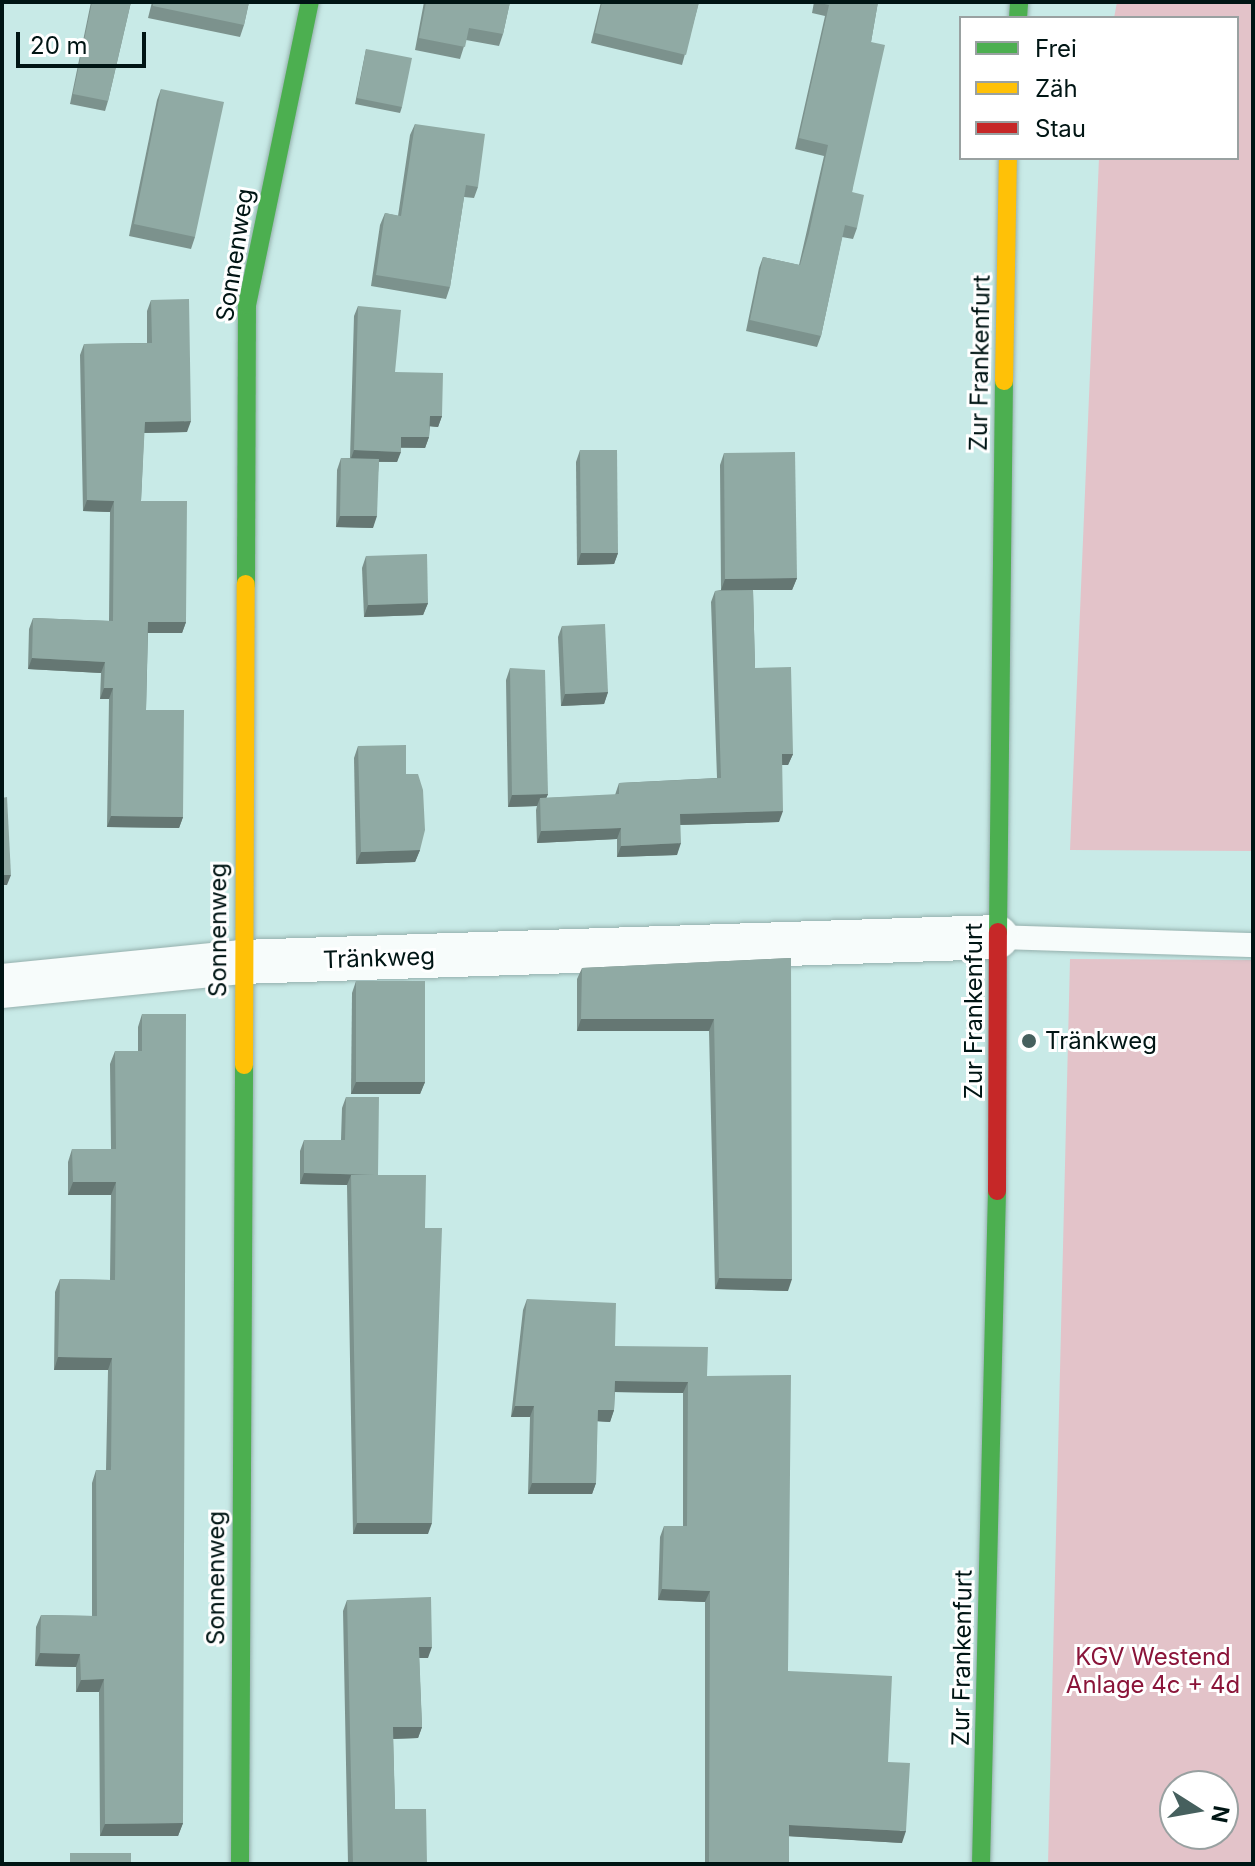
<!DOCTYPE html>
<html>
<head>
<meta charset="utf-8">
<style>
	body { margin:0 }
	#map { position:relative; width:1255px; height:1866px; overflow:hidden; background:#c8eae7; font-family:Inter,sans-serif }
	div>[style] { position:absolute }
	[style*='--x'] { left:calc(var(--x)*1px); top:calc(var(--y)*1px); width:calc(var(--w)*1px); rotate:calc(var(--a)*1deg) }
	.green>* { inset:0; background:#e3c3c9 }
	.roads { filter:drop-shadow(0 0 2px #95b0ad) drop-shadow(0 0 2px #95b0ad) }
	.lane>* { height:24px; margin:-12px; padding:0 12px; transform-origin:12px; border-radius:12px; background:#f7fcfb }
	.street>* { height:44px; margin:-22px; padding:0 22px; transform-origin:22px; border-radius:22px; background:#f7fcfb }
	.fast>* { height:18px; margin:-9px; padding:0 9px; transform-origin:9px; border-radius:9px; background:#4caf50 }
	.slow>* { height:18px; margin:-9px; padding:0 9px; transform-origin:9px; border-radius:9px; background:#ffc107 }
	.jam>* { height:18px; margin:-9px; padding:0 9px; transform-origin:9px; border-radius:9px; background:#c62828 }
	.wall>* { inset:0; background:#7c928d }
	.shaded-wall>* { inset:0; background:#657773 }
	.building>* { inset:0; background:#90aaa4 }
	.dots>* { width:22px; height:22px; translate:-50% -50%; box-sizing:border-box; border:4px solid #fff; border-radius:50% }
	span { translate:-50% -50%; white-space:nowrap; text-align:center; line-height:1.15; -webkit-text-stroke:6px #fff; paint-order:stroke }
	.street-label { font-size:24px; color:#001514 }
	.poi-label { font-size:24px; color:#001514 }
	.left { translate:0 -50%; text-align:left }
	.park-label { font-size:24px; color:#8a1439 }
	.frame { position:absolute; inset:0; border:4px solid #001514; pointer-events:none }
	.legend { position:absolute; left:959px; top:16px; width:280px; height:144px; box-sizing:border-box; background:#fff; border:2px solid #99a1a1; margin:0; padding:10px 14px; list-style:none; font-size:24px; color:#001514 }
	.legend li { display:flex; align-items:center; gap:16px; height:40px }
	.legend b { width:40px; border:2px solid #99a1a1 }
	.north { position:absolute; left:1159px; top:1770px; width:80px; height:80px; box-sizing:border-box; background:#fff; border:2px solid #99a1a1; border-radius:50%; rotate:101deg; font-size:22px; font-weight:700; line-height:32px; text-align:center; color:#001514 }
	.north::after { content:''; display:block; margin:auto; width:28px; height:36px; background:#46605e; clip-path:polygon(50% 0,100% 100%,50% 72%,0 100%) }
	.scale { position:absolute; left:16px; top:32px; width:130px; height:36px; box-sizing:border-box; border:4px solid #001514; border-top:0; padding-left:10px; font-size:24px; line-height:28px; white-space:nowrap; color:#001514; -webkit-text-stroke:6px #fff; paint-order:stroke }
</style>
</head>
<body>
<div id="map">
	<div class="green">
		<i style="clip-path:polygon(1117px 2px,1253px 2px,1253px 851px,1070px 850px,1099px 158px,1237px 158px,1237px 18px,1114px 18px)"></i>
		<i style="clip-path:polygon(evenodd,1070px 959px,1253px 960px,1253px 1864px,1048px 1864px,1070px 959px,1175px 1786px,1223px 1786px,1223px 1834px,1175px 1834px,1175px 1786px)"></i>
	</div>
	<div class="roads">
		<div class="lane">
			<i style="--x:997;--y:937;--w:256;--a:1.8"></i>
		</div>
		<div class="street">
			<i style="--x:2;--y:986;--w:240;--a:-5.7"></i>
			<i style="--x:241;--y:962;--w:756;--a:-1.89"></i>
		</div>
		<div class="fast">
			<i style="--x:1018;--y:18;--w:16;--a:-86"></i>
			<i style="--x:246;--y:584;--w:279;--a:-89.8"></i>
			<i style="--x:247;--y:305;--w:309;--a:-78.3"></i>
			<i style="--x:998;--y:932;--w:551;--a:-89.38"></i>
			<i style="--x:240;--y:1864;--w:799;--a:-89.71"></i>
			<i style="--x:981;--y:1864;--w:673;--a:-88.64"></i>
		</div>
		<div class="slow">
			<i style="--x:1004;--y:381;--w:223;--a:-89"></i>
			<i style="--x:244;--y:1065;--w:481;--a:-89.8"></i>
		</div>
		<div class="jam">
			<i style="--x:997;--y:1191;--w:259;--a:-89.8"></i>
		</div>
	</div>
	<div class="wall">
		<i style="clip-path:polygon(91px 2px,131px 2px,108px 101px,105px 111px,70px 104px)"></i>
		<i style="clip-path:polygon(152px 2px,249px 2px,244px 25px,240px 37px,148px 18px)"></i>
		<i style="clip-path:polygon(424px 2px,510px 2px,503px 34px,499px 46px,466px 40px,460px 59px,415px 50px)"></i>
		<i style="clip-path:polygon(601px 2px,699px 2px,682px 65px,591px 43px)"></i>
		<i style="clip-path:polygon(814px 2px,878px 2px,871px 42px,852px 192px,857px 228px,853px 239px,842px 237px,821px 336px,817px 347px,746px 331px,759px 268px,763px 257px,799px 265px,824px 156px,795px 149px,825px 16px,812px 13px)"></i>
		<i style="clip-path:polygon(366px 49px,402px 107px,400px 113px,355px 104px)"></i>
		<i style="clip-path:polygon(161px 89px,195px 237px,191px 249px,129px 236px,157px 100px)"></i>
		<i style="clip-path:polygon(415px 124px,478px 187px,474px 198px,464px 197px,450px 287px,446px 299px,371px 286px,380px 225px,385px 213px,398px 216px,410px 135px)"></i>
		<i style="clip-path:polygon(151px 300px,187px 432px,144px 433px,141px 501px,186px 622px,182px 633px,148px 633px,146px 710px,183px 817px,179px 828px,107px 827px,109px 699px,100px 699px,101px 673px,28px 669px,29px 629px,33px 618px,109px 621px,110px 512px,83px 511px,80px 355px,84px 344px,147px 343px,147px 311px)"></i>
		<i style="clip-path:polygon(358px 306px,395px 372px,442px 416px,438px 427px,430px 426px,429px 437px,425px 448px,401px 448px,397px 462px,379px 462px,373px 528px,336px 527px,337px 470px,341px 458px,350px 458px,354px 316px)"></i>
		<i style="clip-path:polygon(580px 450px,618px 553px,614px 564px,577px 565px,576px 462px)"></i>
		<i style="clip-path:polygon(724px 453px,797px 578px,792px 590px,753px 590px,755px 668px,793px 754px,788px 765px,782px 765px,779px 822px,680px 825px,677px 855px,617px 857px,617px 839px,537px 843px,536px 810px,537px 806px,508px 807px,506px 680px,510px 668px,548px 794px,546px 798px,615px 795px,619px 783px,717px 778px,711px 602px,715px 591px,721px 590px,720px 465px)"></i>
		<i style="clip-path:polygon(366px 556px,428px 603px,423px 615px,364px 617px,362px 568px)"></i>
		<i style="clip-path:polygon(562px 626px,608px 692px,604px 704px,561px 706px,558px 637px)"></i>
		<i style="clip-path:polygon(358px 746px,406px 774px,420px 850px,415px 862px,356px 864px,354px 758px)"></i>
		<i style="clip-path:polygon(791px 958px,788px 1291px,715px 1289px,709px 1031px,577px 1031px,577px 979px,582px 968px)"></i>
		<i style="clip-path:polygon(356px 981px,425px 1082px,420px 1094px,351px 1094px,352px 993px)"></i>
		<i style="clip-path:polygon(142px 1014px,183px 1823px,178px 1836px,100px 1836px,99px 1692px,76px 1692px,76px 1667px,35px 1666px,36px 1627px,41px 1615px,92px 1616px,92px 1483px,96px 1470px,106px 1470px,108px 1370px,54px 1370px,55px 1292px,60px 1279px,110px 1280px,111px 1195px,68px 1195px,68px 1162px,72px 1149px,111px 1149px,110px 1064px,115px 1051px,138px 1051px,138px 1027px)"></i>
		<i style="clip-path:polygon(346px 1097px,378px 1175px,425px 1228px,428px 1534px,353px 1534px,347px 1185px,300px 1184px,300px 1151px,304px 1140px,341px 1140px,342px 1108px)"></i>
		<i style="clip-path:polygon(527px 1299px,615px 1346px,707px 1376px,788px 1671px,888px 1762px,902px 1843px,789px 1836px,789px 1864px,705px 1864px,705px 1602px,658px 1600px,660px 1537px,664px 1526px,683px 1526px,683px 1393px,615px 1392px,614px 1410px,610px 1422px,597px 1421px,596px 1483px,592px 1494px,528px 1494px,530px 1417px,511px 1417px,523px 1310px)"></i>
		<i style="clip-path:polygon(347px 1600px,428px 1658px,419px 1658px,422px 1727px,418px 1738px,393px 1739px,395px 1809px,427px 1864px,348px 1864px,343px 1611px)"></i>
	</div>
	<div class="shaded-wall">
		<i style="clip-path:polygon(430px 416px,442px 416px,438px 427px,426px 426px)"></i>
		<i style="clip-path:polygon(191px 421px,187px 432px,141px 433px,145px 422px)"></i>
		<i style="clip-path:polygon(401px 437px,429px 437px,425px 448px,397px 447px)"></i>
		<i style="clip-path:polygon(354px 450px,401px 452px,397px 462px,350px 461px)"></i>
		<i style="clip-path:polygon(87px 500px,114px 501px,110px 512px,83px 511px)"></i>
		<i style="clip-path:polygon(340px 516px,377px 516px,373px 528px,336px 527px)"></i>
		<i style="clip-path:polygon(581px 553px,618px 553px,614px 564px,577px 565px)"></i>
		<i style="clip-path:polygon(797px 578px,792px 590px,721px 590px,725px 579px)"></i>
		<i style="clip-path:polygon(428px 603px,423px 615px,364px 617px,368px 605px)"></i>
		<i style="clip-path:polygon(148px 622px,186px 622px,182px 633px,144px 633px)"></i>
		<i style="clip-path:polygon(32px 658px,105px 662px,101px 673px,28px 669px)"></i>
		<i style="clip-path:polygon(104px 688px,113px 688px,109px 699px,100px 699px)"></i>
		<i style="clip-path:polygon(608px 692px,604px 704px,561px 706px,565px 694px)"></i>
		<i style="clip-path:polygon(782px 754px,793px 754px,788px 765px,777px 765px)"></i>
		<i style="clip-path:polygon(548px 794px,543px 806px,540px 798px,537px 806px,508px 807px,512px 795px)"></i>
		<i style="clip-path:polygon(783px 811px,779px 822px,676px 825px,680px 814px)"></i>
		<i style="clip-path:polygon(111px 816px,183px 817px,179px 828px,107px 827px)"></i>
		<i style="clip-path:polygon(621px 828px,617px 839px,537px 843px,541px 831px)"></i>
		<i style="clip-path:polygon(681px 843px,677px 855px,617px 857px,621px 846px)"></i>
		<i style="clip-path:polygon(420px 850px,415px 862px,356px 864px,361px 852px)"></i>
		<i style="clip-path:polygon(2px 875px,11px 875px,7px 885px,2px 885px)"></i>
		<i style="clip-path:polygon(581px 1019px,714px 1019px,709px 1031px,577px 1031px)"></i>
		<i style="clip-path:polygon(356px 1082px,425px 1082px,420px 1094px,351px 1094px)"></i>
		<i style="clip-path:polygon(304px 1173px,375px 1175px,351px 1175px,347px 1185px,300px 1184px)"></i>
		<i style="clip-path:polygon(73px 1182px,116px 1182px,111px 1195px,68px 1195px)"></i>
		<i style="clip-path:polygon(719px 1278px,792px 1279px,788px 1291px,715px 1289px)"></i>
		<i style="clip-path:polygon(58px 1357px,112px 1358px,108px 1370px,54px 1370px)"></i>
		<i style="clip-path:polygon(615px 1381px,688px 1382px,683px 1393px,611px 1392px)"></i>
		<i style="clip-path:polygon(515px 1406px,534px 1406px,530px 1417px,511px 1417px)"></i>
		<i style="clip-path:polygon(598px 1410px,614px 1410px,610px 1422px,593px 1421px)"></i>
		<i style="clip-path:polygon(532px 1483px,596px 1483px,592px 1494px,528px 1494px)"></i>
		<i style="clip-path:polygon(357px 1523px,432px 1523px,428px 1534px,353px 1534px)"></i>
		<i style="clip-path:polygon(662px 1589px,710px 1591px,705px 1602px,658px 1600px)"></i>
		<i style="clip-path:polygon(419px 1647px,432px 1647px,428px 1658px,415px 1658px)"></i>
		<i style="clip-path:polygon(40px 1653px,80px 1654px,76px 1667px,35px 1666px)"></i>
		<i style="clip-path:polygon(104px 1679px,99px 1692px,76px 1692px,81px 1680px)"></i>
		<i style="clip-path:polygon(393px 1727px,422px 1727px,418px 1738px,389px 1739px)"></i>
		<i style="clip-path:polygon(183px 1823px,178px 1836px,100px 1836px,105px 1824px)"></i>
		<i style="clip-path:polygon(789px 1825px,906px 1831px,902px 1843px,785px 1836px)"></i>
	</div>
	<div class="building">
		<i style="clip-path:polygon(92px 2px,131px 2px,108px 101px,73px 94px)"></i>
		<i style="clip-path:polygon(153px 2px,249px 2px,244px 25px,153px 6px)"></i>
		<i style="clip-path:polygon(426px 2px,510px 2px,503px 34px,469px 28px,465px 47px,419px 38px)"></i>
		<i style="clip-path:polygon(602px 2px,699px 2px,686px 55px,595px 33px)"></i>
		<i style="clip-path:polygon(816px 2px,878px 2px,871px 42px,885px 45px,852px 192px,864px 195px,857px 228px,845px 225px,821px 336px,750px 320px,763px 257px,800px 265px,809px 233px,828px 145px,799px 138px,829px 5px)"></i>
		<i style="clip-path:polygon(366px 49px,412px 58px,402px 107px,357px 98px)"></i>
		<i style="clip-path:polygon(161px 89px,224px 102px,195px 237px,134px 224px)"></i>
		<i style="clip-path:polygon(415px 124px,485px 134px,478px 187px,466px 185px,450px 287px,376px 275px,385px 213px,401px 216px)"></i>
		<i style="clip-path:polygon(189px 299px,191px 421px,145px 422px,141px 501px,187px 501px,186px 622px,148px 622px,146px 710px,184px 710px,183px 817px,111px 816px,113px 688px,104px 688px,105px 662px,32px 658px,33px 618px,113px 621px,114px 501px,87px 500px,84px 344px,152px 343px,151px 300px)"></i>
		<i style="clip-path:polygon(358px 306px,401px 310px,395px 372px,443px 373px,442px 416px,430px 416px,429px 437px,401px 437px,401px 452px,354px 450px)"></i>
		<i style="clip-path:polygon(580px 450px,617px 450px,618px 553px,581px 553px)"></i>
		<i style="clip-path:polygon(795px 452px,797px 578px,725px 579px,724px 453px)"></i>
		<i style="clip-path:polygon(341px 458px,379px 459px,377px 516px,340px 516px)"></i>
		<i style="clip-path:polygon(427px 554px,428px 603px,368px 605px,366px 556px)"></i>
		<i style="clip-path:polygon(753px 590px,755px 668px,791px 667px,793px 754px,782px 754px,783px 811px,680px 814px,681px 843px,621px 846px,621px 828px,541px 831px,540px 798px,619px 794px,619px 783px,721px 778px,715px 591px)"></i>
		<i style="clip-path:polygon(605px 624px,608px 692px,565px 694px,562px 626px)"></i>
		<i style="clip-path:polygon(510px 668px,545px 670px,548px 794px,512px 795px)"></i>
		<i style="clip-path:polygon(406px 745px,406px 774px,418px 774px,423px 790px,425px 830px,420px 850px,361px 852px,358px 746px)"></i>
		<i style="clip-path:polygon(7px 797px,11px 875px,2px 875px,2px 798px)"></i>
		<i style="clip-path:polygon(791px 958px,792px 1279px,719px 1278px,714px 1019px,581px 1019px,582px 968px)"></i>
		<i style="clip-path:polygon(356px 981px,425px 981px,425px 1082px,356px 1082px)"></i>
		<i style="clip-path:polygon(142px 1014px,186px 1014px,183px 1823px,105px 1824px,104px 1679px,81px 1680px,80px 1654px,40px 1653px,41px 1615px,97px 1616px,96px 1470px,111px 1470px,112px 1358px,58px 1357px,60px 1279px,115px 1280px,116px 1182px,73px 1182px,72px 1149px,116px 1149px,115px 1051px,142px 1051px)"></i>
		<i style="clip-path:polygon(346px 1097px,379px 1097px,378px 1175px,426px 1175px,425px 1228px,442px 1228px,432px 1523px,357px 1523px,351px 1175px,375px 1175px,304px 1173px,304px 1140px,345px 1140px)"></i>
		<i style="clip-path:polygon(527px 1299px,616px 1303px,615px 1346px,708px 1347px,707px 1376px,791px 1375px,788px 1671px,892px 1676px,888px 1762px,910px 1763px,906px 1831px,789px 1825px,789px 1864px,709px 1864px,710px 1591px,662px 1589px,664px 1526px,687px 1526px,688px 1382px,615px 1381px,614px 1410px,598px 1410px,596px 1483px,532px 1483px,534px 1406px,515px 1406px)"></i>
		<i style="clip-path:polygon(431px 1597px,432px 1647px,419px 1647px,422px 1727px,393px 1727px,395px 1809px,426px 1809px,427px 1864px,353px 1864px,347px 1600px)"></i>
		<i style="clip-path:polygon(70px 1853px,131px 1853px,131px 1864px,70px 1864px)"></i>
	</div>
	<div class="dots">
		<i style="left:1029px;top:1041px;background:#46605e"></i>
	</div>
	<div class="street-label">
		<span style="left:235px;top:255px;rotate:-81deg">Sonnenweg</span>
		<span style="left:980px;top:363px;rotate:-89deg">Zur Frankenfurt</span>
		<span style="left:218px;top:930px;rotate:-90deg">Sonnenweg</span>
		<span style="left:379px;top:958px;rotate:-2deg">Tränkweg</span>
		<span style="left:974px;top:1011px;rotate:-90deg">Zur Frankenfurt</span>
		<span style="left:216px;top:1578px;rotate:-90deg">Sonnenweg</span>
		<span style="left:962px;top:1658px;rotate:-89deg">Zur Frankenfurt</span>
	</div>
	<div class="poi-label">
		<span class="left" style="left:1045px;top:1041px">Tränkweg</span>
	</div>
	<div class="park-label">
		<span style="left:1153px;top:1671px">KGV Westend<br>Anlage 4c + 4d</span>
	</div>
	<div class="frame"></div>
	<ul class="legend">
	<li><b style="height:10px;background:#4caf50"></b>Frei</li>
	<li><b style="height:10px;background:#ffc107"></b>Zäh</li>
	<li><b style="height:10px;background:#c62828"></b>Stau</li>
	</ul>
	<div class="north">N</div>
	<div class="scale">20 m</div>
</div>
</body>
</html>
